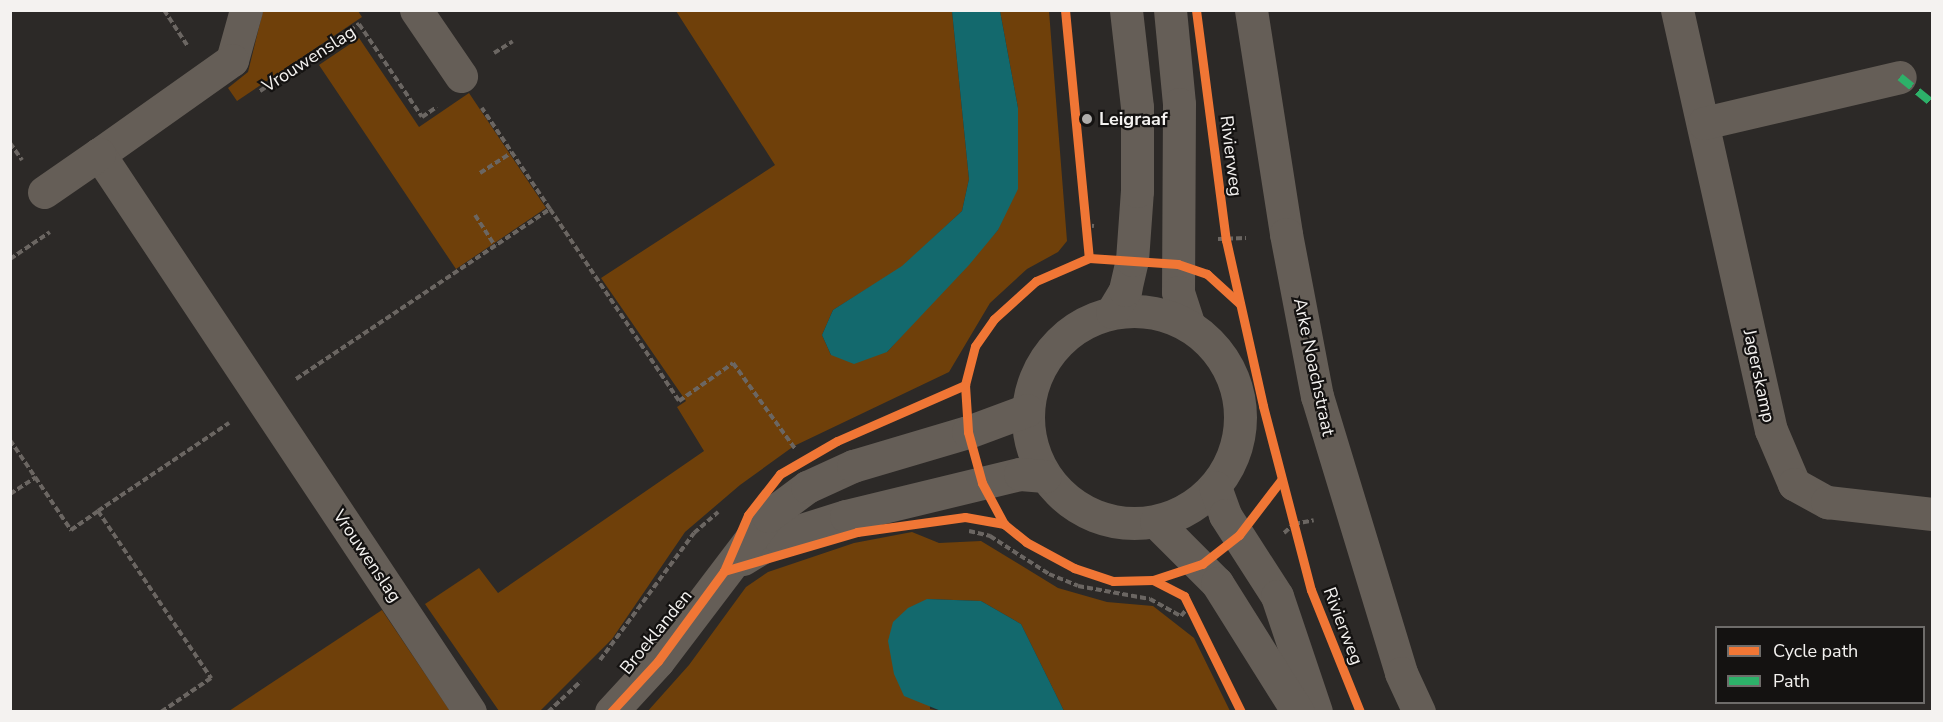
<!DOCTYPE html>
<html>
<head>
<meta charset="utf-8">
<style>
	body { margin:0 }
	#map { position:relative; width:1943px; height:722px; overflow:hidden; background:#2c2927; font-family:"Nunito Sans",sans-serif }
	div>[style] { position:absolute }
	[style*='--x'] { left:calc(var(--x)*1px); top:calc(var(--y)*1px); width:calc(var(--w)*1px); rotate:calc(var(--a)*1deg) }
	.green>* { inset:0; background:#6f400a }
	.water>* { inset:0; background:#13696d }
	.path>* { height:4px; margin-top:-2px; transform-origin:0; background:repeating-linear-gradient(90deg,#6b6662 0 6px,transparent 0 9px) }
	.minor>* { height:33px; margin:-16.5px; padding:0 16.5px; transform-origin:16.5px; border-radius:16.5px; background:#655e57 }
	.tertiary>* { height:33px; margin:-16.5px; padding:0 16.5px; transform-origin:16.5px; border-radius:16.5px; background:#655e57 }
	.tertiary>.ring { margin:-16.5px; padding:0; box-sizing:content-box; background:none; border:33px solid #655e57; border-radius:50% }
	.quiet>* { height:8px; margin-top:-4px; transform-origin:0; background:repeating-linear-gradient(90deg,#2db169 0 15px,transparent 0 23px) }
	.cycleway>* { height:9px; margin:-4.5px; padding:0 4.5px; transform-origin:4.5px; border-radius:4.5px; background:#f07635 }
	.dots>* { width:16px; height:16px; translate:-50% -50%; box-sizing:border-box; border:3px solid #141211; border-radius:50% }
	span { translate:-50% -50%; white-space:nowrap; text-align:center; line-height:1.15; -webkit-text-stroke:4.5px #141211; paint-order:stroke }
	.street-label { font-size:18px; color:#f4f2f0 }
	.poi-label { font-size:18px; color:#f4f2f0; font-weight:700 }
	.left { translate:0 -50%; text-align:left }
	.frame { position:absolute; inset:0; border:12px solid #f4f2f0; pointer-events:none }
	.legend { position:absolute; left:1715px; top:626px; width:210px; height:78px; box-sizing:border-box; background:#141211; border:2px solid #6e6c6a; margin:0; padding:8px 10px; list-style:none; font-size:18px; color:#f4f2f0 }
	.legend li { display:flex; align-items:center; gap:12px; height:30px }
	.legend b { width:30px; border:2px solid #6e6c6a }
</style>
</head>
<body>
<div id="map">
	<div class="green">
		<i style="clip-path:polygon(263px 11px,358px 11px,362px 17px,237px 101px,228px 88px,248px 72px)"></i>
		<i style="clip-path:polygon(676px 11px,952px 11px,969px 179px,962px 211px,902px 267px,833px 310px,822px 335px,831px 355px,887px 352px,998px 230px,1018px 108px,1000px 11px,1049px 11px,1067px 241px,1058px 252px,1027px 269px,990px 303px,949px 372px,794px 446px,740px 485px,685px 532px,612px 639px,540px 711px,499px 711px,425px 604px,479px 568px,498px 593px,704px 451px,677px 407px,686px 401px,601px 278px,775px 165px)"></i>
		<i style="clip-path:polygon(359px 38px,419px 127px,469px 93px,546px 208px,456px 269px,319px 65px)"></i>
		<i style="clip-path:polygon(912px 532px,939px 543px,981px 541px,1058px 588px,1107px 602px,1153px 606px,1194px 638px,1230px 711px,1064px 711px,1021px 624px,981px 601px,927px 599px,930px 709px,941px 711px,647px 712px,689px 665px,746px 587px,768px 572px,854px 543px)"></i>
		<i style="clip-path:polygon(382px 610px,450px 711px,229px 711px)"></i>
	</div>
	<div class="water">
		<i style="clip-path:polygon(952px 11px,1000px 11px,1018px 108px,1018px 189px,998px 230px,969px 265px,887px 352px,854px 364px,831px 355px,822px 335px,833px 310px,902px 266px,962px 211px,969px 179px)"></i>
		<i style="clip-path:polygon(927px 599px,981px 601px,1021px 624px,1064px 711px,941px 711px,904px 696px,894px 674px,888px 641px,893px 622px,908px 608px)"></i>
	</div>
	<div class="path">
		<i style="--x:164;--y:10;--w:42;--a:56.7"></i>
		<i style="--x:494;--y:53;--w:22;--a:-32"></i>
		<i style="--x:260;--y:91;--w:120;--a:-34.1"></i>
		<i style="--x:359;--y:24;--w:112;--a:55.9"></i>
		<i style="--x:422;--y:117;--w:18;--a:-34"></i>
		<i style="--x:10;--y:143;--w:21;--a:55"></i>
		<i style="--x:480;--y:173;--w:38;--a:-33"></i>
		<i style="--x:550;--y:209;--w:231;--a:56.1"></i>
		<i style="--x:679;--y:401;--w:66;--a:-35.1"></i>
		<i style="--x:733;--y:363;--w:107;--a:54.1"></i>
		<i style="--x:475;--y:215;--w:37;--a:57"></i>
		<i style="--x:1083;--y:225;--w:11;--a:5"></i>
		<i style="--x:1218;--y:239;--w:28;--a:-2"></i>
		<i style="--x:10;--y:259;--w:48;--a:-34"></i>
		<i style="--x:296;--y:379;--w:306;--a:-33.8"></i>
		<i style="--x:550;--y:209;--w:122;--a:-124"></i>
		<i style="--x:10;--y:440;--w:109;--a:55.9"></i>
		<i style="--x:71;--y:530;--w:33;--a:-35"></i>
		<i style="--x:98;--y:511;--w:202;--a:55.9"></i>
		<i style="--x:211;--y:678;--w:60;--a:145.8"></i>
		<i style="--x:10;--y:494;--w:31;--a:-33"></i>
		<i style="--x:98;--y:511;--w:158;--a:-33.9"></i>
		<i style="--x:969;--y:531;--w:22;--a:13"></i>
		<i style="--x:990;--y:536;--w:70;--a:32.8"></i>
		<i style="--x:1049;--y:574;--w:31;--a:22"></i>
		<i style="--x:1078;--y:586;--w:73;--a:10.2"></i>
		<i style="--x:1150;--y:599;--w:35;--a:29"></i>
		<i style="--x:1181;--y:616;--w:8;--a:-50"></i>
		<i style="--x:1284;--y:533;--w:13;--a:-42"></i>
		<i style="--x:1294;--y:524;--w:20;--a:-11"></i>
		<i style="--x:600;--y:660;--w:158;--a:-53.5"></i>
		<i style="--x:694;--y:533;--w:32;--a:-41"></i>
		<i style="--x:548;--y:712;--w:45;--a:-43.2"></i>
	</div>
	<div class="minor">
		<i style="--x:246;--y:10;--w:52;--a:105.6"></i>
		<i style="--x:232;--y:60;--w:163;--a:144.7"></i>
		<i style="--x:99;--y:154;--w:670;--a:56.38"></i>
		<i style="--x:416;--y:10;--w:80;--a:55.7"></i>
		<i style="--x:1251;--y:10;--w:227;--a:81.1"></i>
		<i style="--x:1286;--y:234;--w:165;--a:79.2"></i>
		<i style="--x:1317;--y:396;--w:289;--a:73.1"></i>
		<i style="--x:1401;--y:673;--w:43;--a:65.2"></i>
		<i style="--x:1677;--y:10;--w:430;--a:77.4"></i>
		<i style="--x:1771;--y:430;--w:59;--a:66.9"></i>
		<i style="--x:1794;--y:484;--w:38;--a:29"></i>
		<i style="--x:1827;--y:502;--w:106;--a:6.5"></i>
		<i style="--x:1704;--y:123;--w:201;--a:-13.2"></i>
		<i style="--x:44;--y:192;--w:67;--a:-34.6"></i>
	</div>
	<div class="tertiary">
		<i style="--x:1170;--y:10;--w:94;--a:84.5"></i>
		<i style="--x:1179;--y:104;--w:188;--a:90.3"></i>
		<i style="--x:1178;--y:292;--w:35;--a:72"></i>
		<i class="ring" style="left:1028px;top:311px;width:179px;height:179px"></i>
		<i style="--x:1112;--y:312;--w:26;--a:-59"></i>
		<i style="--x:1125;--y:290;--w:31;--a:-77"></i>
		<i style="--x:1132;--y:260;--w:69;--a:-85.9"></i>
		<i style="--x:1137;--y:191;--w:84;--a:-90"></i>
		<i style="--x:1137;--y:107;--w:98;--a:-96.5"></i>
		<i style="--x:1215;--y:487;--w:30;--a:70"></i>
		<i style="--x:1225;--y:515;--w:96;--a:57.3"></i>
		<i style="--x:1277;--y:596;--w:122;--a:71.4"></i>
		<i style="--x:1156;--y:522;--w:86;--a:45"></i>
		<i style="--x:1217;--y:583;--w:152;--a:57.9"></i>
		<i style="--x:743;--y:559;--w:42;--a:-31.4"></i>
		<i style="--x:779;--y:537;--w:70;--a:-17.4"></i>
		<i style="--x:846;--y:516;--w:179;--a:-13.6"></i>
		<i style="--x:1020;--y:474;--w:25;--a:5"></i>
		<i style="--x:611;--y:712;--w:69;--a:-47.3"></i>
		<i style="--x:658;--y:661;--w:182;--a:-52.8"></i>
		<i style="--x:768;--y:516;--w:49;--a:-36.6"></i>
		<i style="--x:807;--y:487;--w:51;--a:-24.5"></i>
		<i style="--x:853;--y:466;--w:120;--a:-16.5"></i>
		<i style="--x:968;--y:432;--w:63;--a:-20.4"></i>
	</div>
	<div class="quiet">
		<i style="--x:1900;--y:77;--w:41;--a:39.1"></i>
	</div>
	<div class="cycleway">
		<i style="--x:1065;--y:10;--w:249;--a:84.5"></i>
		<i style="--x:1196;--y:10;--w:232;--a:82.6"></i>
		<i style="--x:1226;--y:240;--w:170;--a:77.4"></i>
		<i style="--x:1263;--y:406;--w:190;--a:75.4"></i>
		<i style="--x:1311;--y:590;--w:131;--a:68.1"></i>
		<i style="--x:1240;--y:304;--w:45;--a:-137.7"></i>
		<i style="--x:1207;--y:274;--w:31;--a:-161"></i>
		<i style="--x:1178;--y:264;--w:89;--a:-176.1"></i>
		<i style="--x:1089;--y:258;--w:58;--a:156.5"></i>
		<i style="--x:1036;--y:281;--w:57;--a:137.9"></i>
		<i style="--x:994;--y:319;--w:33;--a:125"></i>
		<i style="--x:975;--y:346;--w:40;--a:104.4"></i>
		<i style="--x:965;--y:385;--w:47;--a:86.3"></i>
		<i style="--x:968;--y:432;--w:53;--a:74.6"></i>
		<i style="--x:982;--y:483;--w:47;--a:61.8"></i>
		<i style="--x:1004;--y:524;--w:28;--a:39"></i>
		<i style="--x:1026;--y:542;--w:55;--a:28.4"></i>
		<i style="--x:1074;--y:568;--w:41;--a:18.4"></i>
		<i style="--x:1113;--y:581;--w:40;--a:-1.4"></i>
		<i style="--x:1153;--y:580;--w:52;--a:-18.1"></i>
		<i style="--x:1202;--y:564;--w:47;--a:-38.1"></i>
		<i style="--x:1239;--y:535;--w:69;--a:-52.6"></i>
		<i style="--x:724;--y:571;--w:139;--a:-16.3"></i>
		<i style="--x:857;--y:532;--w:109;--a:-7.9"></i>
		<i style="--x:965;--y:517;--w:40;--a:10"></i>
		<i style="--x:1153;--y:580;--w:35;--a:27"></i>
		<i style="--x:1184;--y:596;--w:129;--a:63.8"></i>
		<i style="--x:611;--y:712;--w:69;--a:-47.3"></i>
		<i style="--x:658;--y:661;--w:112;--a:-53.7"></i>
		<i style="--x:724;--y:571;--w:61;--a:-66.8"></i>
		<i style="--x:748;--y:515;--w:52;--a:-52"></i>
		<i style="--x:780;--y:474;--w:66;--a:-30.1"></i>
		<i style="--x:837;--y:441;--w:140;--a:-23.6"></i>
	</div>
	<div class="dots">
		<i style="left:1087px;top:119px;background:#aeacaa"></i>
	</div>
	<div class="street-label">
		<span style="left:309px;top:59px;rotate:-33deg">Vrouwenslag</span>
		<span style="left:1231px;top:156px;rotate:83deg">Rivierweg</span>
		<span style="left:1314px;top:367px;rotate:78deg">Arke Noachstraat</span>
		<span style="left:1759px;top:376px;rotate:78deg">Jagerskamp</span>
		<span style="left:367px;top:556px;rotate:56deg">Vrouwenslag</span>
		<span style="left:1343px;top:626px;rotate:69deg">Rivierweg</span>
		<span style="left:656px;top:632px;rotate:-51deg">Broeklanden</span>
	</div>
	<div class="poi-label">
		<span class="left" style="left:1099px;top:119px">Leigraaf</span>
	</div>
	<div class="frame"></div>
	<ul class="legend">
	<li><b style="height:8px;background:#f07635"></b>Cycle path</li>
	<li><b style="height:8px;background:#2db169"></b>Path</li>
	</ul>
</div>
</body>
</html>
